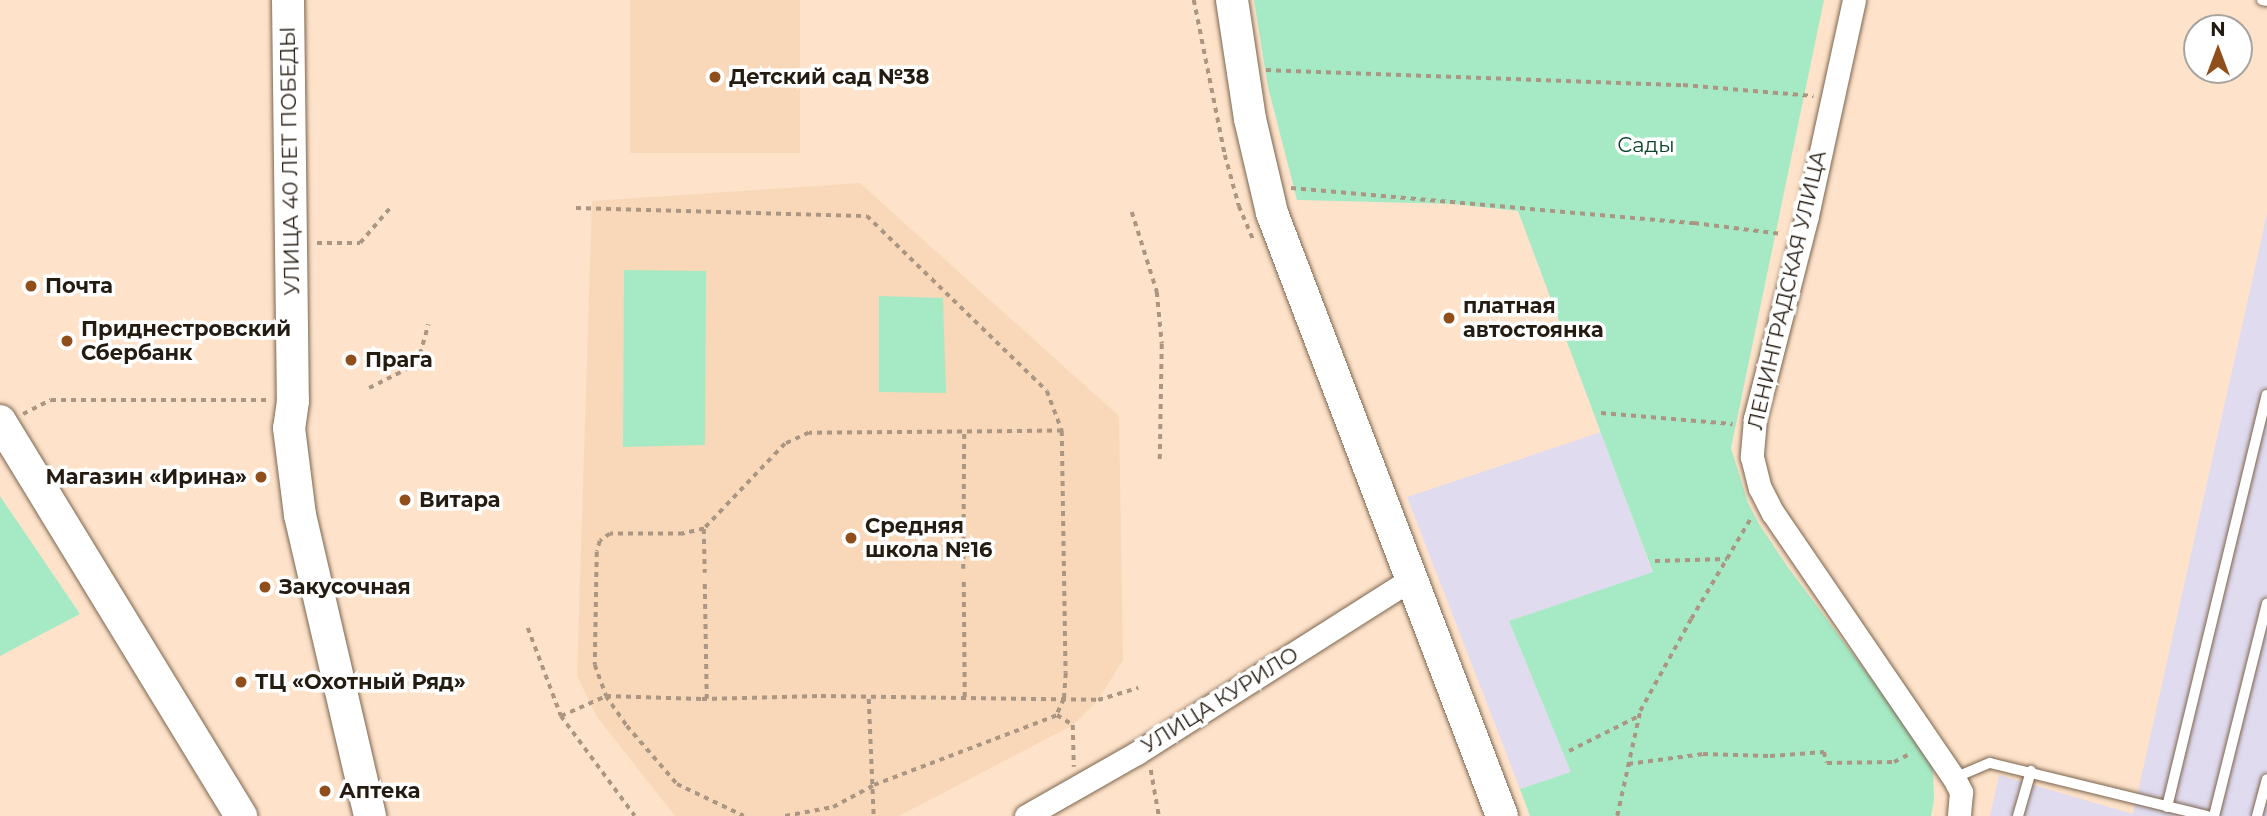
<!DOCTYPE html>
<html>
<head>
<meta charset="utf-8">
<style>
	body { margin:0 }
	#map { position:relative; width:2267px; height:816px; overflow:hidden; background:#fee3ca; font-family:Montserrat,sans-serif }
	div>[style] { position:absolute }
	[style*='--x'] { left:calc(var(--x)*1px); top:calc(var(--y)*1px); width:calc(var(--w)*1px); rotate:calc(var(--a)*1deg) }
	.industrial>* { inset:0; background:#e1dbf0 }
	.built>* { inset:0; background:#f8d8b9 }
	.green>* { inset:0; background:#a6eac5 }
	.path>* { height:3.5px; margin-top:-1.75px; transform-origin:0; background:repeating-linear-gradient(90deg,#aa9683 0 5px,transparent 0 10px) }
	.roads { filter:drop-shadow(0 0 2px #7c654f) drop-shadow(0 0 2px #7c654f) }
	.lane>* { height:10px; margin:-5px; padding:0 5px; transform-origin:5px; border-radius:5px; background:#fff }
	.street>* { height:23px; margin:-11.5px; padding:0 11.5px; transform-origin:11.5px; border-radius:11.5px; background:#fff }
	.secondary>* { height:32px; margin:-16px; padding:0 16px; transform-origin:16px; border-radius:16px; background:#fff }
	.dots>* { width:19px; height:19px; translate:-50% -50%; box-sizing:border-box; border:4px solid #fff; border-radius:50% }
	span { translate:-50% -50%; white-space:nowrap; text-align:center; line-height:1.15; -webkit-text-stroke:7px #fff; paint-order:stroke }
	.poi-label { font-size:21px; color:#241b11; font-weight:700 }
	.left { translate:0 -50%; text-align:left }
	.right { translate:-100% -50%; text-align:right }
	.park-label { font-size:21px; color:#0a442c }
	.street-label { font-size:21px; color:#241b11 }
	.north { position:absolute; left:2183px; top:14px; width:70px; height:70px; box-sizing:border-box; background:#fff; border:2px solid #a7a4a0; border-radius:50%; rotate:0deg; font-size:19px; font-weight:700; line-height:28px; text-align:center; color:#241b11 }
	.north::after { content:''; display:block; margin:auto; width:24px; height:32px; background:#8f4e1a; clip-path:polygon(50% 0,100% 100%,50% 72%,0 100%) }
</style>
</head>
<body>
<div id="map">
	<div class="industrial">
		<i style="clip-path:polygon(2267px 214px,2267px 816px,1990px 816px,1999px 775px,2133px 814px)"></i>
		<i style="clip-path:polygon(1601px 432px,1653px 573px,1509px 621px,1572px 773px,1520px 789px,1407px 497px)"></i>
	</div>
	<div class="built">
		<i style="clip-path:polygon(630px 0,800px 0,800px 153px,630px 153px)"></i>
		<i style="clip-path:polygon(860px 183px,1119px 416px,1123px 660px,1098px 700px,1073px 725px,899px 816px,675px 816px,597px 717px,577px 676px,592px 201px)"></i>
	</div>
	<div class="green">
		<i style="clip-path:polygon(1254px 0,1824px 0,1731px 448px,1748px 503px,1759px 524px,1787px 566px,1929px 756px,1933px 767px,1934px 800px,1931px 816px,1530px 816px,1520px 789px,1571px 772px,1509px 621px,1653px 572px,1518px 211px,1455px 204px,1297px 200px,1268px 87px)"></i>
		<i style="clip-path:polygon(624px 270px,706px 271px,705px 445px,623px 447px)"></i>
		<i style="clip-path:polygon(879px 296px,943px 298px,946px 393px,879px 392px)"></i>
		<i style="clip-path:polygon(0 496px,80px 614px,0 656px)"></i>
	</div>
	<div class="path">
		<i style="--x:1194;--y:0;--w:158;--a:78.7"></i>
		<i style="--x:1225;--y:155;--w:53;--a:74.6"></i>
		<i style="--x:1239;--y:206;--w:36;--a:67"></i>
		<i style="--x:1266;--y:70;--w:417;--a:2.1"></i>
		<i style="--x:1683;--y:85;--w:131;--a:4.8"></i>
		<i style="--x:1291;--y:188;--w:405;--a:5"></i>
		<i style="--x:1694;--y:223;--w:89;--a:7.1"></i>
		<i style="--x:576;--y:208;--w:291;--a:1.6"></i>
		<i style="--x:867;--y:216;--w:251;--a:44.2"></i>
		<i style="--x:1047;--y:391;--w:43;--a:69.4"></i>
		<i style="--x:1062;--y:431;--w:242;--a:89.1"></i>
		<i style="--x:1066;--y:673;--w:26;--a:94"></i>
		<i style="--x:1064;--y:699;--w:17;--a:114"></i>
		<i style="--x:1132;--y:212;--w:84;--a:72.6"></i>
		<i style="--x:1157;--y:292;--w:52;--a:84.5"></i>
		<i style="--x:1162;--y:344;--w:118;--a:91"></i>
		<i style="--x:317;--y:243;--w:43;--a:0"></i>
		<i style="--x:360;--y:243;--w:45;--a:-49.5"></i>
		<i style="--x:369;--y:388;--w:54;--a:-26.6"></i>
		<i style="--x:417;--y:364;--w:41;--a:-74.2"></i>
		<i style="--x:1601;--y:413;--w:132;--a:4.8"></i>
		<i style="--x:23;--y:414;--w:31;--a:-27"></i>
		<i style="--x:51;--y:400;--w:216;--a:0"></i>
		<i style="--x:1062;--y:431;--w:253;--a:179.5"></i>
		<i style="--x:809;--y:433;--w:26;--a:155"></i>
		<i style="--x:785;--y:444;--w:117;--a:133.6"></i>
		<i style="--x:704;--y:529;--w:22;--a:167"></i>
		<i style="--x:683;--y:534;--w:73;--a:180"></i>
		<i style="--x:610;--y:534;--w:12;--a:145"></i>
		<i style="--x:600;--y:541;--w:11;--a:105"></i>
		<i style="--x:597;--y:552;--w:113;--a:91"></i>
		<i style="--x:595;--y:665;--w:33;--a:70"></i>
		<i style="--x:606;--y:696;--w:96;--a:1.8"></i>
		<i style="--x:702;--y:699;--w:119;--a:-1.4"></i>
		<i style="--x:821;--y:696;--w:277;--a:0.8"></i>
		<i style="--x:1098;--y:700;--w:42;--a:-16.7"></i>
		<i style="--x:704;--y:529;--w:44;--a:88.7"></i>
		<i style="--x:1655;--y:561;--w:72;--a:-1.6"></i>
		<i style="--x:963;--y:569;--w:137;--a:-89.6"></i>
		<i style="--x:964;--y:582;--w:116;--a:89.5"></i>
		<i style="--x:705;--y:584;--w:115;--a:89"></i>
		<i style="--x:528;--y:628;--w:94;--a:69.4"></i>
		<i style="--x:561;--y:716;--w:49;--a:-24"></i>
		<i style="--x:606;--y:696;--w:37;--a:55"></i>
		<i style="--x:627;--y:726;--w:77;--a:49.2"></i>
		<i style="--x:677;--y:784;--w:74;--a:25.5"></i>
		<i style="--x:869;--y:699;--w:117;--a:87.6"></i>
		<i style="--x:561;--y:716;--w:124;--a:53.5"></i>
		<i style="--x:1569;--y:751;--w:78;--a:-26.6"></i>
		<i style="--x:1628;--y:764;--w:76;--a:-7.6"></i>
		<i style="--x:1703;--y:754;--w:67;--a:1.7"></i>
		<i style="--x:1770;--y:756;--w:54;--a:-4.2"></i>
		<i style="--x:1824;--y:752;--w:11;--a:75"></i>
		<i style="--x:1827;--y:763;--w:67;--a:-0.9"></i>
		<i style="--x:1894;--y:762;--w:20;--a:-27"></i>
		<i style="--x:1151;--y:770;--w:47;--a:80.1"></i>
		<i style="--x:785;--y:816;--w:49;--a:-10.6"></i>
		<i style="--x:833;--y:807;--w:47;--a:-28.2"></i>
		<i style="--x:874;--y:785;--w:196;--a:-20.9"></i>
		<i style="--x:1057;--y:715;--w:19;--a:32"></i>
		<i style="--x:1073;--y:725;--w:42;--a:88.6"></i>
		<i style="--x:1617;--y:816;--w:107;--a:-77.6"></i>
		<i style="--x:1640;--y:711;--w:105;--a:-61"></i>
		<i style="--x:1691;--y:619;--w:117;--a:-59.3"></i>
	</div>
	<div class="roads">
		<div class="lane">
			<i style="--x:2262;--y:0;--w:5;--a:11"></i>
			<i style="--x:1954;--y:778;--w:39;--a:-23"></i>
			<i style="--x:1990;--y:763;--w:223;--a:13.7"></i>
			<i style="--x:2167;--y:807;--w:424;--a:-76.4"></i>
			<i style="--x:2018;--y:816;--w:47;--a:-73.9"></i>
			<i style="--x:2214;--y:816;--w:219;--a:-76"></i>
			<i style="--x:2257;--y:816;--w:38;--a:-75"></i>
		</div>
		<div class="street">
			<i style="--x:1854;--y:0;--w:221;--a:102.3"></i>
			<i style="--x:1807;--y:216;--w:210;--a:104.4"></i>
			<i style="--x:1755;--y:419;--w:38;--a:95"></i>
			<i style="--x:1752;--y:457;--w:32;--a:76"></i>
			<i style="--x:1760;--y:488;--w:28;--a:63"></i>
			<i style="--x:1773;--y:513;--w:321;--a:55.7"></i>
			<i style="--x:1954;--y:778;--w:16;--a:63"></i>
			<i style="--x:1961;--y:792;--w:24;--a:95"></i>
			<i style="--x:1026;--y:816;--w:128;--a:-29.6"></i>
			<i style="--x:1137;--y:753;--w:325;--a:-32.4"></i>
		</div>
		<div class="secondary">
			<i style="--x:288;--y:0;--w:401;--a:89.3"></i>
			<i style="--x:293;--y:401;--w:27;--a:98"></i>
			<i style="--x:289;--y:428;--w:88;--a:82.8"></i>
			<i style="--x:300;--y:515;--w:309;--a:76.9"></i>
			<i style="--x:1232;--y:0;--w:120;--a:81.4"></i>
			<i style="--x:1250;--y:119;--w:97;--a:76.8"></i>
			<i style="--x:1272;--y:213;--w:645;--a:69.12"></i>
			<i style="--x:0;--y:421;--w:463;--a:58.6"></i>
		</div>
	</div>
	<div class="dots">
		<i style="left:715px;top:77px;background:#8f4e1a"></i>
		<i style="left:31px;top:286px;background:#8f4e1a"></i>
		<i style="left:1449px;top:318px;background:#8f4e1a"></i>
		<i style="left:67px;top:341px;background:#8f4e1a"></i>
		<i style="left:351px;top:360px;background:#8f4e1a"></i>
		<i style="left:261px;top:477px;background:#8f4e1a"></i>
		<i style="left:405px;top:500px;background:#8f4e1a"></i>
		<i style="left:851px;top:538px;background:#8f4e1a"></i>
		<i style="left:265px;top:587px;background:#8f4e1a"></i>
		<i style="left:241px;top:682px;background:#8f4e1a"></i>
		<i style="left:325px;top:791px;background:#8f4e1a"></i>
	</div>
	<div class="poi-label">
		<span class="left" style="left:729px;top:77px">Детский сад №38</span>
		<span class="left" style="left:45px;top:286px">Почта</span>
		<span class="left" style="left:1463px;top:318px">платная<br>автостоянка</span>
		<span class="left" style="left:81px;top:341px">Приднестровский<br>Сбербанк</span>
		<span class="left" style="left:365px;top:360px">Прага</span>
		<span class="right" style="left:247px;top:477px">Магазин «Ирина»</span>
		<span class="left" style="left:419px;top:500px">Витара</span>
		<span class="left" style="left:865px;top:538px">Средняя<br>школа №16</span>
		<span class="left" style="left:279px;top:587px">Закусочная</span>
		<span class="left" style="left:255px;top:682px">ТЦ «Охотный Ряд»</span>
		<span class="left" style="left:339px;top:791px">Аптека</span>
	</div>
	<div class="park-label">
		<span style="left:1646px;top:145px">Сады</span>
	</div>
	<div class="street-label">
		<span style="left:290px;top:161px;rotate:-91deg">УЛИЦА 40 ЛЕТ ПОБЕДЫ</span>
		<span style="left:1787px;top:290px;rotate:-77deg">ЛЕНИНГРАДСКАЯ УЛИЦА</span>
		<span style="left:1220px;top:700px;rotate:-32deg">УЛИЦА КУРИЛО</span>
	</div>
	<div class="north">N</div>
</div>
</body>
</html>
